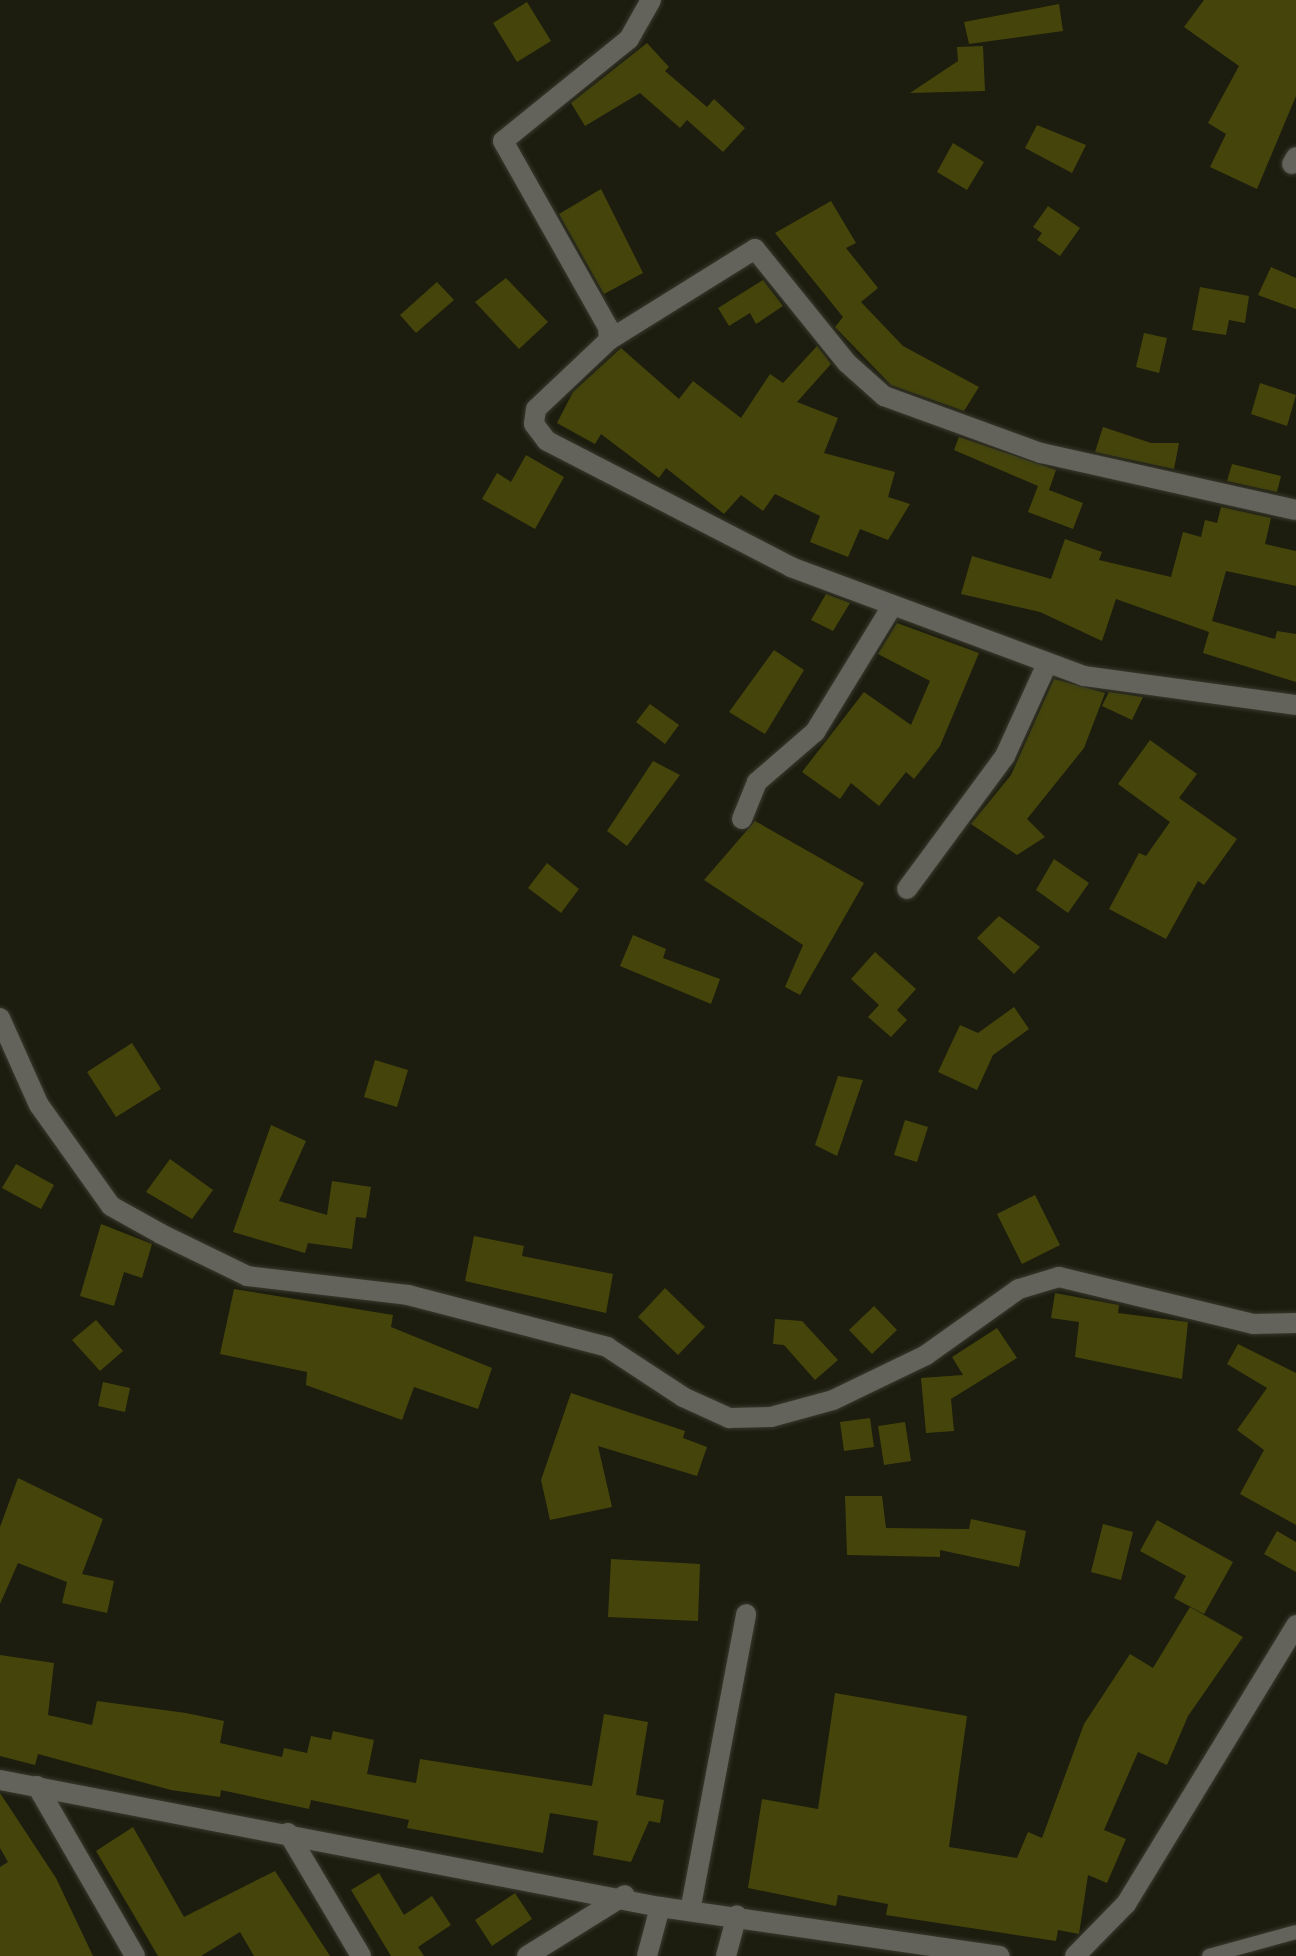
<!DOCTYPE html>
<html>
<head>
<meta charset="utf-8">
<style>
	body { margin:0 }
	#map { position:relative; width:1296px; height:1956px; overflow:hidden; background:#1c1c0f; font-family:Helvetica,sans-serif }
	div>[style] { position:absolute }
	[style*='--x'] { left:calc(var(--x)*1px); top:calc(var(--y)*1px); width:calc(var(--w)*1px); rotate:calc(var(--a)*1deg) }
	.building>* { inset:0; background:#45450b }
	.roads { filter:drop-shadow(0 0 2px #39392d) drop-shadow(0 0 2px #39392d) }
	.service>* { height:14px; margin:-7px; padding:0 7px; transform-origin:7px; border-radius:7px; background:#63635c }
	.minor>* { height:20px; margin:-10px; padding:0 10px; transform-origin:10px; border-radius:10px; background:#63635c }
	span { translate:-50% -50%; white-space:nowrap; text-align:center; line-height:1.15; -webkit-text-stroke:6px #060603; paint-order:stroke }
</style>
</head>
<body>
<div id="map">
	<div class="building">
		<i style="clip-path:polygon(1204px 0,1296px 0,1296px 96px,1257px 189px,1210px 167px,1226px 134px,1208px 123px,1239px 66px,1184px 27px)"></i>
		<i style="clip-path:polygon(527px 2px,551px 41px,517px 62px,493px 23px)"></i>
		<i style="clip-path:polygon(1059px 4px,1063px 31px,969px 44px,964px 22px)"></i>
		<i style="clip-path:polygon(647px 43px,669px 67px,665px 71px,707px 107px,714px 99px,745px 128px,723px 152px,687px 120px,680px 128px,640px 93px,585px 126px,571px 103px)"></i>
		<i style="clip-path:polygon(983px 46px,985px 91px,910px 93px,958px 61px,957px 47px)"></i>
		<i style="clip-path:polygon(1037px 125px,1086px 145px,1072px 173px,1025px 148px)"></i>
		<i style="clip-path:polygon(953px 143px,984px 162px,967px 190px,937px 172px)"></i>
		<i style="clip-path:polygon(601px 189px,643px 273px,604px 294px,559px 214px)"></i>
		<i style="clip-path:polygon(831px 201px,856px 243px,846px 248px,878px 288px,861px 302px,903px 346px,979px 387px,964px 411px,891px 385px,835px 327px,843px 317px,775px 233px)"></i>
		<i style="clip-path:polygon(1048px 206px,1080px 228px,1060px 256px,1037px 240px,1042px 233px,1033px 227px)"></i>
		<i style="clip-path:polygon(1271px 267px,1296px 278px,1296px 309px,1258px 295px)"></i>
		<i style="clip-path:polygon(506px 278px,548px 322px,519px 349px,475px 302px)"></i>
		<i style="clip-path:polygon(763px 280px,783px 306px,756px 324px,750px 313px,729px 326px,718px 308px)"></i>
		<i style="clip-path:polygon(437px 282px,454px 300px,416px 333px,400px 315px)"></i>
		<i style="clip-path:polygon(1200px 287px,1249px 296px,1245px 323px,1229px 320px,1226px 335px,1192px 330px)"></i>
		<i style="clip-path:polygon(1144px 333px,1167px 338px,1159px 373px,1136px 367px)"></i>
		<i style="clip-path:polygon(817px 346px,831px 364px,797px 402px,838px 418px,824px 453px,895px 472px,888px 497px,910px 504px,888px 540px,860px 529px,848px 557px,810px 542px,820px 516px,775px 494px,763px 511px,741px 495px,724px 514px,666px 468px,659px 478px,601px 434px,595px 444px,557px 423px,573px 392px,621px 348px,679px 399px,693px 381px,741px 418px,770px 374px,783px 383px)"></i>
		<i style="clip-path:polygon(1260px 383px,1296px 395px,1287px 426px,1251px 414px)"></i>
		<i style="clip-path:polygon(1103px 427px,1151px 443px,1179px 443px,1174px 469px,1095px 452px)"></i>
		<i style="clip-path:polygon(959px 437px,1056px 470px,1049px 490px,1083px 503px,1073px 529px,1028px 512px,1038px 486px,954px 450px)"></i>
		<i style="clip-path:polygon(526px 455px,564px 477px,535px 529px,482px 499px,497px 473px,511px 482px)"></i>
		<i style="clip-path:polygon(1232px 464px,1281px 476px,1277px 492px,1227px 481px)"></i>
		<i style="clip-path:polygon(1221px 507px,1271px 518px,1265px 544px,1296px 551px,1296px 586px,1226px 571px,1212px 621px,1275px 639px,1277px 631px,1296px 634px,1296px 682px,1203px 653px,1209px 632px,1116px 599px,1102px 641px,1040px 612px,961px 594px,972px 556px,1051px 579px,1065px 539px,1102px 552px,1099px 560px,1171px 577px,1183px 532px,1201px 537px,1205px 520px,1217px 523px)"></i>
		<i style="clip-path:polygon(826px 594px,850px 603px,833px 631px,811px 620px)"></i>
		<i style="clip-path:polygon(897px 623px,979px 653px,940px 746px,914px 779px,906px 772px,879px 806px,851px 783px,840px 799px,802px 772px,819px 750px,864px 692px,911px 725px,930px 681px,878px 654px)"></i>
		<i style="clip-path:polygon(774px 650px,804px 670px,765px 734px,729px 712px)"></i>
		<i style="clip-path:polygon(1054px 679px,1105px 693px,1084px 748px,1027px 819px,1045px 837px,1017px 855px,971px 824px,1011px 775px)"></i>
		<i style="clip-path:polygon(1109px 692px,1143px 697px,1132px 720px,1102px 706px)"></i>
		<i style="clip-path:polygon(650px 704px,679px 725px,665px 744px,636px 722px)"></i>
		<i style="clip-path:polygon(1150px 740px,1197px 774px,1179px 798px,1237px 839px,1204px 885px,1198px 881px,1166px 939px,1109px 909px,1139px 853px,1146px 856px,1170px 822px,1118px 784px)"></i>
		<i style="clip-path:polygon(653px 761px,680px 775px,627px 846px,607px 831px)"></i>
		<i style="clip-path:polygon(755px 821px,864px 883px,800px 995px,785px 987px,803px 945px,704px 880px)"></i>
		<i style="clip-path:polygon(1054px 859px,1089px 883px,1068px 913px,1036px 890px)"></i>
		<i style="clip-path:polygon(547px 863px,579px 889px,561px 913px,528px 888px)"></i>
		<i style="clip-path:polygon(999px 916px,1040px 947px,1014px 974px,977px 938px)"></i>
		<i style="clip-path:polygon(633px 935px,666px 949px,663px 958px,720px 979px,711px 1004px,620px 966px)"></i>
		<i style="clip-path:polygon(875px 952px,916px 989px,897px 1010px,907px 1020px,891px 1037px,868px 1017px,879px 1005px,851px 979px)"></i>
		<i style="clip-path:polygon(1014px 1007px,1029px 1029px,993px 1055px,977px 1090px,938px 1072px,960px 1025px,978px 1033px)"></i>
		<i style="clip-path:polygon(132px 1043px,161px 1089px,116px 1117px,87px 1072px)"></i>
		<i style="clip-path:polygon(375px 1060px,408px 1070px,397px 1107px,364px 1097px)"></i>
		<i style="clip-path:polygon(838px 1076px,863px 1080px,837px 1156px,815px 1145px)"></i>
		<i style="clip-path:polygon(905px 1120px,928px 1127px,917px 1162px,894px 1155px)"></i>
		<i style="clip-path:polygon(271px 1125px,306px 1141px,279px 1201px,327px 1215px,332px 1181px,371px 1187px,366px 1218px,356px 1217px,352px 1249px,308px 1243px,305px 1253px,233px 1232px)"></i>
		<i style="clip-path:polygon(170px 1159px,213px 1190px,192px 1219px,146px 1192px)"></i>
		<i style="clip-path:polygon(16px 1164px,54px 1185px,41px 1209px,2px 1188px)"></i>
		<i style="clip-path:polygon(1035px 1195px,1060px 1245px,1022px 1264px,997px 1214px)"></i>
		<i style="clip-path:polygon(101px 1224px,152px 1244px,142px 1278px,124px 1272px,114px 1306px,80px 1296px)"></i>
		<i style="clip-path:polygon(474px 1236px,524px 1246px,522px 1256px,613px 1274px,606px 1313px,465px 1281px)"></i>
		<i style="clip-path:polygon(665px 1288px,705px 1327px,678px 1355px,638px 1317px)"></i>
		<i style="clip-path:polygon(234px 1289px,393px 1315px,391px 1327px,492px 1368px,478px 1409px,414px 1387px,402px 1420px,306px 1385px,307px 1372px,220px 1354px)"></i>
		<i style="clip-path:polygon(1055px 1293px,1119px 1305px,1118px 1313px,1188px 1322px,1182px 1379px,1075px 1357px,1079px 1322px,1051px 1318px)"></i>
		<i style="clip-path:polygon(874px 1306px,897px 1330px,872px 1354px,849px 1330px)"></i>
		<i style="clip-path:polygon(775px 1319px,802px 1321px,838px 1360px,815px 1380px,784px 1345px,773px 1344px)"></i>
		<i style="clip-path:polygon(96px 1320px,123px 1351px,100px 1371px,72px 1340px)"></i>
		<i style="clip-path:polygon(997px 1328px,1017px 1358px,951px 1399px,954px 1431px,926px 1433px,921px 1378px,963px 1375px,952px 1357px)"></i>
		<i style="clip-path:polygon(1238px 1344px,1296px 1373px,1296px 1525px,1240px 1494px,1264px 1450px,1237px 1430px,1267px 1388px,1227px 1364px)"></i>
		<i style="clip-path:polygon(103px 1382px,130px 1388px,125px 1412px,98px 1406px)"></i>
		<i style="clip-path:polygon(571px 1393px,685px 1431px,683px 1438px,707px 1447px,697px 1476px,598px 1446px,612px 1507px,550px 1520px,541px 1480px)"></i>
		<i style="clip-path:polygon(870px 1418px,874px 1447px,844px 1451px,840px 1422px)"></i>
		<i style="clip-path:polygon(905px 1422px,911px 1461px,884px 1465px,878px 1426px)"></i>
		<i style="clip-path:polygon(18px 1478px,103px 1519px,82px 1574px,114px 1581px,107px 1613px,62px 1603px,67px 1582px,18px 1563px,0 1604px,0 1527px)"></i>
		<i style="clip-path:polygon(845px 1496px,882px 1496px,886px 1528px,969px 1529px,971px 1519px,1026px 1531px,1019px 1567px,940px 1550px,940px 1557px,847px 1555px)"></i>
		<i style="clip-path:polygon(1157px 1520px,1233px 1562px,1204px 1614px,1174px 1598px,1186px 1576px,1140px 1551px)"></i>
		<i style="clip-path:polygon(1103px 1524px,1133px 1532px,1121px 1580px,1091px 1572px)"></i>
		<i style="clip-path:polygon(1277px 1531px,1296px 1542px,1296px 1572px,1264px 1554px)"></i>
		<i style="clip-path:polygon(611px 1559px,700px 1564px,698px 1621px,608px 1617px)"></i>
		<i style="clip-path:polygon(1190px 1607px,1243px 1637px,1188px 1716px,1167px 1765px,1138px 1752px,1104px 1830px,1126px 1839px,1107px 1883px,1088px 1875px,1079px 1934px,1058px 1930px,1056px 1941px,886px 1915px,888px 1904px,838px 1895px,836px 1906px,748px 1888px,762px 1799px,818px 1809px,835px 1693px,967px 1716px,949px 1847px,1017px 1858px,1028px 1832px,1042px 1838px,1084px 1724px,1130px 1654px,1153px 1668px)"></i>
		<i style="clip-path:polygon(0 1655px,54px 1663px,48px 1715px,92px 1725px,97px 1701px,186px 1713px,224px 1721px,220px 1743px,282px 1757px,284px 1748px,307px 1753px,311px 1736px,331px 1740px,333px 1731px,374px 1740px,367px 1774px,416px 1783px,420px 1759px,592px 1786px,604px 1714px,648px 1722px,636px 1795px,664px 1800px,660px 1823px,649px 1821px,631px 1862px,593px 1855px,598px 1821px,550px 1813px,543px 1853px,407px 1828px,409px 1820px,311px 1800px,309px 1809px,221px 1790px,220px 1797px,171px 1790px,38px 1754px,35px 1765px,0 1756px)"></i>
		<i style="clip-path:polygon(0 1793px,56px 1878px,93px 1956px,0 1956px,0 1867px,8px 1862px,0 1848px)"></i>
		<i style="clip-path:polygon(133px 1827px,184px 1917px,275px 1871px,330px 1956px,254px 1956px,240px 1932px,201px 1956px,158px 1956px,96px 1851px)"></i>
		<i style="clip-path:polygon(379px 1873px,404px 1915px,432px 1896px,451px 1925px,418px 1947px,424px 1956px,391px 1956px,351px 1890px)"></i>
		<i style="clip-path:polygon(515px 1893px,532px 1919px,492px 1946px,475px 1920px)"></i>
	</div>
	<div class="roads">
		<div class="service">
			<i style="--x:1209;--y:1956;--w:90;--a:-15.4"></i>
		</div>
		<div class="minor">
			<i style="--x:651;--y:0;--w:45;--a:119.4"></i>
			<i style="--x:629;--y:39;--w:162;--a:141"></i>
			<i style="--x:503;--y:141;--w:214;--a:60.6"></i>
			<i style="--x:608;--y:327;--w:13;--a:86"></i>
			<i style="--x:609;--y:340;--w:100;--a:136.6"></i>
			<i style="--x:536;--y:409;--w:15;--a:98"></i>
			<i style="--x:534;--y:424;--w:21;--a:53"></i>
			<i style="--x:547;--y:441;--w:275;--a:27.3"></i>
			<i style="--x:791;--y:567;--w:313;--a:20.4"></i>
			<i style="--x:1084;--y:676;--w:214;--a:7.8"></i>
			<i style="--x:1292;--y:164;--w:8;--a:-60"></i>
			<i style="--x:609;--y:340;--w:172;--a:-31.9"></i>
			<i style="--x:755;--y:249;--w:146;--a:51.1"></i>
			<i style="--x:847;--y:363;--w:50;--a:41.7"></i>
			<i style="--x:884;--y:396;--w:167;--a:20"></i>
			<i style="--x:1041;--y:453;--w:261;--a:12.6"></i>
			<i style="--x:742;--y:819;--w:40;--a:-68"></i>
			<i style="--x:757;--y:782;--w:77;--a:-40.8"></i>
			<i style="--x:815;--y:732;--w:145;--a:-58.5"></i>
			<i style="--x:907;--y:889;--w:165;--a:-53.6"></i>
			<i style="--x:1005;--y:756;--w:101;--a:-65.5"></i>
			<i style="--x:0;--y:1018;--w:95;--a:65.9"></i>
			<i style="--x:39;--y:1105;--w:124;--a:54.5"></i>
			<i style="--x:111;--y:1206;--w:57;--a:29.2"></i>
			<i style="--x:161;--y:1234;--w:96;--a:26"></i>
			<i style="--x:247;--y:1276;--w:162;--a:6.7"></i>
			<i style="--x:408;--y:1295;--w:206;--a:14.6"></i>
			<i style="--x:607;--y:1347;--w:91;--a:33.3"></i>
			<i style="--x:683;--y:1397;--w:51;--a:24.5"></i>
			<i style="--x:729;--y:1418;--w:42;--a:-1.4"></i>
			<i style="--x:771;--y:1417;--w:64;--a:-15.3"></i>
			<i style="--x:833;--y:1400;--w:103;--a:-25.8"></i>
			<i style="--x:926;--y:1355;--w:114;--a:-35.4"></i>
			<i style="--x:1019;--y:1289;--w:42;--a:-16.7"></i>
			<i style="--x:1059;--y:1277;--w:200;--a:13.6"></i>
			<i style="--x:1253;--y:1324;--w:43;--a:-1.3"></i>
			<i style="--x:0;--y:1780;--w:672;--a:10.89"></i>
			<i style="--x:660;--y:1907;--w:343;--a:8.2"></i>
			<i style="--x:37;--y:1786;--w:196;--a:60"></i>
			<i style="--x:288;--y:1833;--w:143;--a:59.3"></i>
			<i style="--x:691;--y:1906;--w:297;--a:-79.3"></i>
			<i style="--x:527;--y:1956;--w:115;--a:-31.9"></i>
			<i style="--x:647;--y:1956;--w:51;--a:-75.1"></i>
			<i style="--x:726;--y:1956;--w:42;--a:-75"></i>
			<i style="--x:1075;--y:1956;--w:73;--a:-45.6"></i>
			<i style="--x:1126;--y:1904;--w:327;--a:-58.6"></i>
		</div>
	</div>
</div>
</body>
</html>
